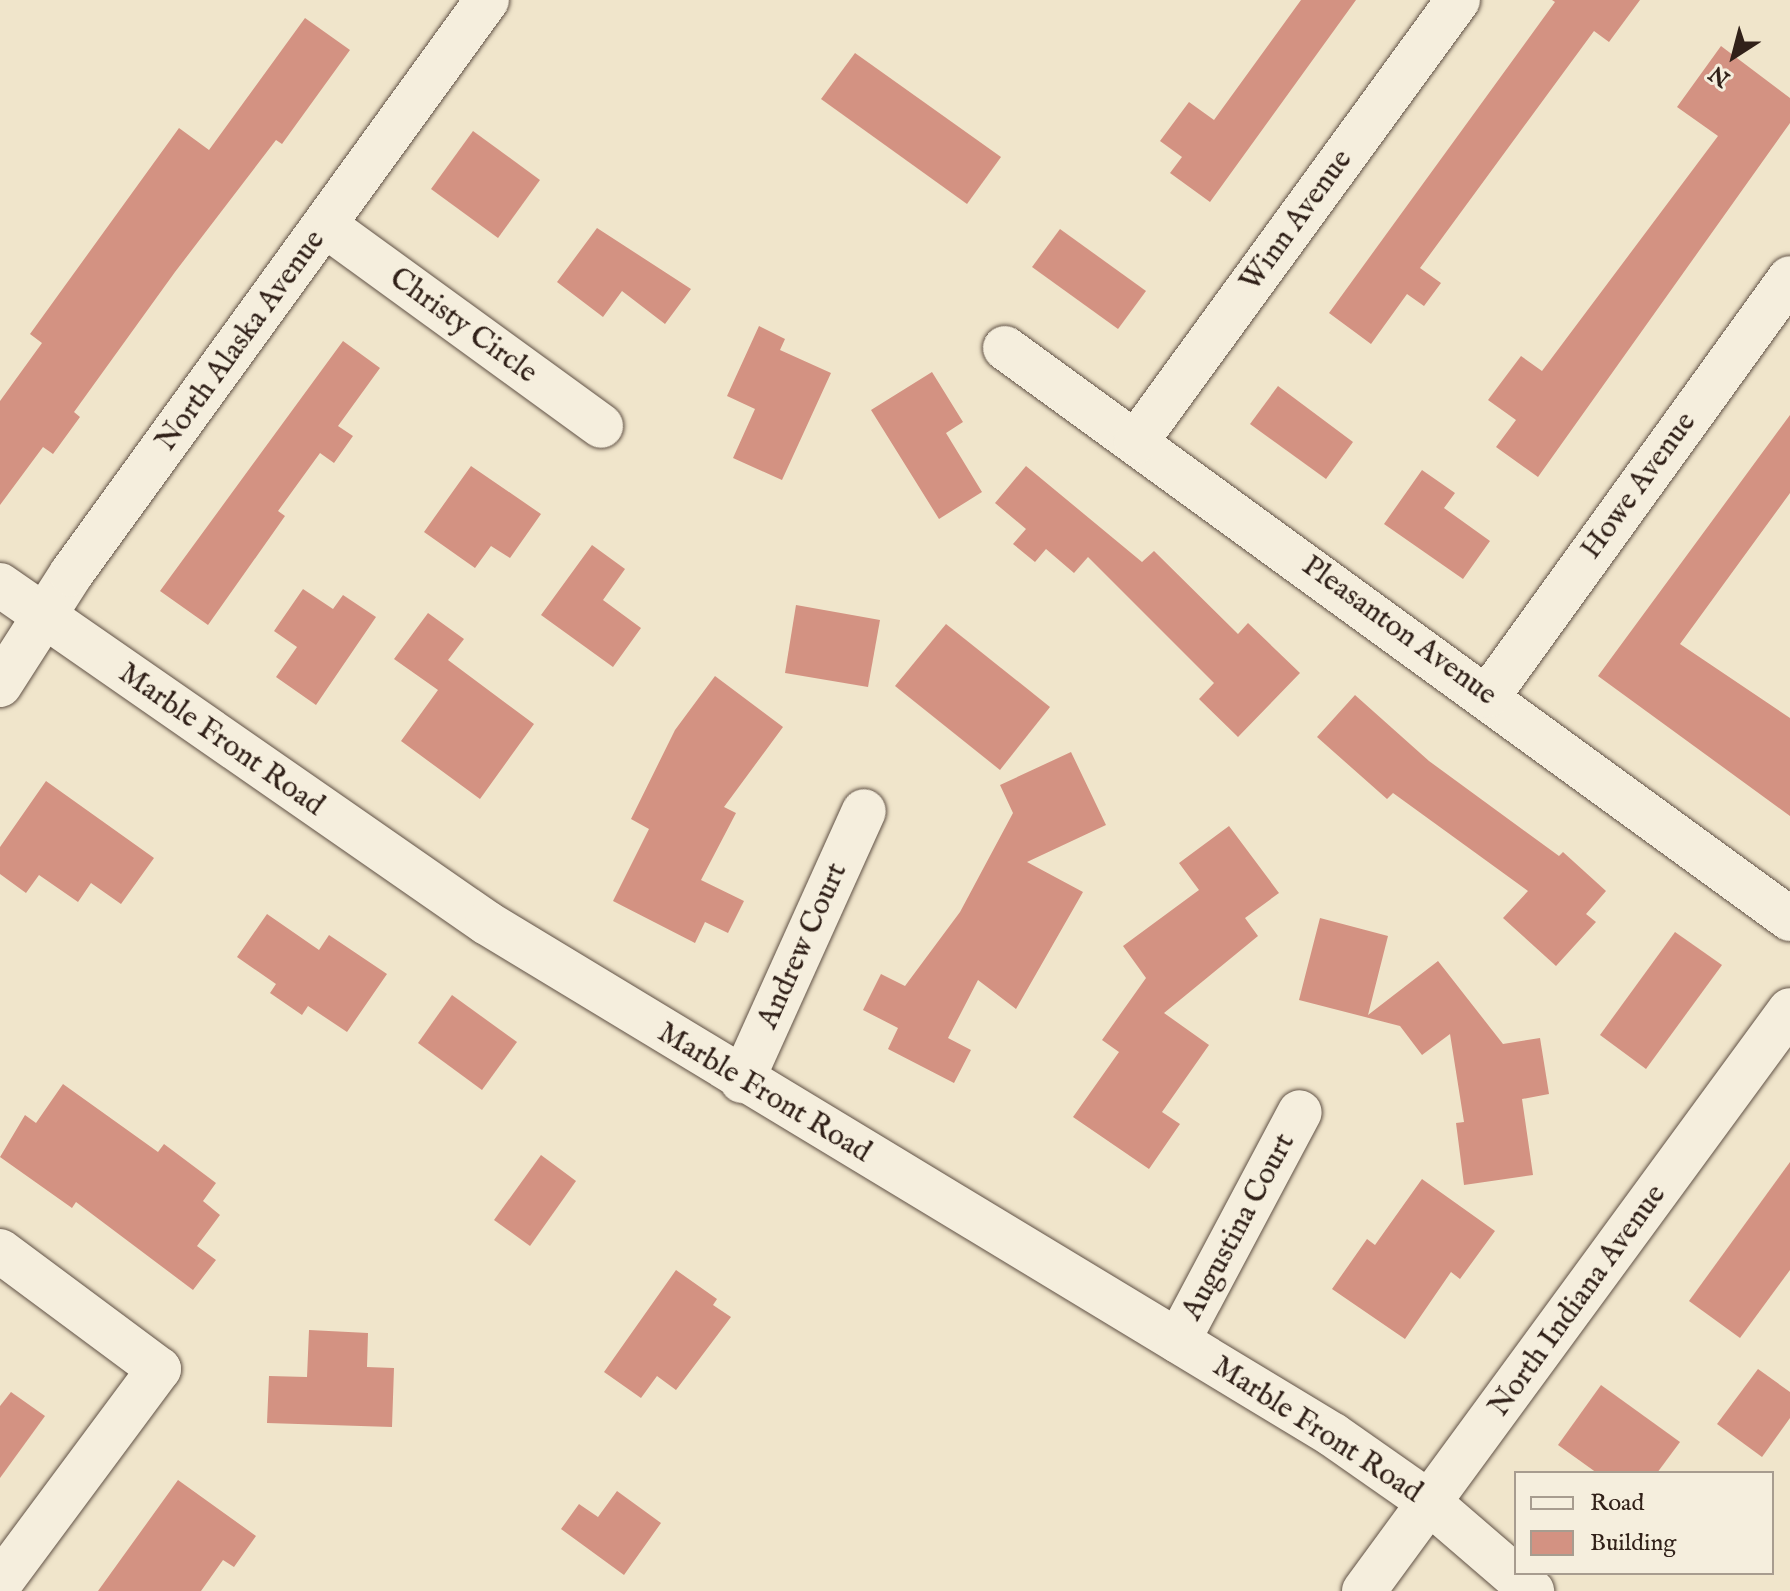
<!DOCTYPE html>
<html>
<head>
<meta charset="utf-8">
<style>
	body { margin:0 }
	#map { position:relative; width:1790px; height:1591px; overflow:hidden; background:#f0e5cb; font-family:"IM FELL English",serif }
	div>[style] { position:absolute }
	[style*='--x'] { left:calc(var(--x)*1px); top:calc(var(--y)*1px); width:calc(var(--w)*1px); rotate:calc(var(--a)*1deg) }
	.building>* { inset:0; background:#d39282 }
	.roads { filter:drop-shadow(0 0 2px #615246) drop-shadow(0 0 2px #615246) }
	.minor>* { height:44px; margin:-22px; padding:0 22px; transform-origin:22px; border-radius:22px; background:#f5eedd }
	span { translate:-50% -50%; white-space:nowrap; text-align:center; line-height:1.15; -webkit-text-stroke:6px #f5eedd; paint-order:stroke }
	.street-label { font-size:30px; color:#312119 }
	.legend { position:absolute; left:1514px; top:1471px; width:260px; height:104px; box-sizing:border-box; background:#f5eedd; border:2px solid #a79c8f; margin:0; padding:10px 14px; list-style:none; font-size:24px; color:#312119 }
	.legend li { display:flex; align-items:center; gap:16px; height:40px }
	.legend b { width:40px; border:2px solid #a79c8f }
	.north { position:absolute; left:1694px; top:16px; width:80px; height:80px; -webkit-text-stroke:6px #f5eedd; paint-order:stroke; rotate:216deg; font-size:22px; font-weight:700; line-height:32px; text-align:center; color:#312119 }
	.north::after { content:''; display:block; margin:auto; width:28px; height:36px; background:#312119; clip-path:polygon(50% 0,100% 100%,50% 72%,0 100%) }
</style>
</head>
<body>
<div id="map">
	<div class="building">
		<i style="clip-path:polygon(1301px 0,1356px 0,1210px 202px,1170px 173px,1182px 157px,1160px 141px,1189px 102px,1214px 120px)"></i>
		<i style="clip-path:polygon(1552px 0,1640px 0,1609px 42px,1594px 31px,1420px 268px,1441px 283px,1424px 306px,1407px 294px,1371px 344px,1329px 313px,1555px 2px)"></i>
		<i style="clip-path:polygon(305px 18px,350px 50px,282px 144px,276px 140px,175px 272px,74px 412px,80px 417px,53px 454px,43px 447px,0 505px,0 401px,42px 343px,30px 334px,179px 128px,209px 150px)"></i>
		<i style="clip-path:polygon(1721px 46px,1790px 98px,1790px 123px,1538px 477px,1496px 447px,1516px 420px,1488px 400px,1521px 356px,1542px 371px,1718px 136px,1677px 107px)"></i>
		<i style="clip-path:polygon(855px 53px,1001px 157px,967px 204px,821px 99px)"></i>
		<i style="clip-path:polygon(473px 131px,540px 180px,498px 238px,431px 189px)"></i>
		<i style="clip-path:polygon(597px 228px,691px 289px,665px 324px,622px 291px,603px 317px,557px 282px)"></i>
		<i style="clip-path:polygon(1060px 229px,1146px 291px,1118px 329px,1032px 267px)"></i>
		<i style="clip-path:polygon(759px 326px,785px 339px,780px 350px,831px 373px,782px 480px,733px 458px,755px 409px,727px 396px)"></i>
		<i style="clip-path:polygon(343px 341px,380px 368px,338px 426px,353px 436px,334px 463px,320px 453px,278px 511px,285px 516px,208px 625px,160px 591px)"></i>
		<i style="clip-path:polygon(932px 372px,963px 422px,946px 433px,982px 492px,939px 519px,871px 410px)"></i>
		<i style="clip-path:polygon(1278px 386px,1353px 442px,1326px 479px,1250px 424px)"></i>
		<i style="clip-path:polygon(1790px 415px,1790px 493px,1680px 644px,1790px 718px,1790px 816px,1598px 676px)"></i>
		<i style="clip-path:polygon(471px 466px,541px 514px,510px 558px,491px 546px,475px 568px,424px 532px)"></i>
		<i style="clip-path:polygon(1026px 466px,1142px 562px,1154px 551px,1238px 634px,1248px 623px,1300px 673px,1238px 737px,1199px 699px,1214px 683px,1088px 557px,1074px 573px,1046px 549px,1035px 562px,1013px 544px,1026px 529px,995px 503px)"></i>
		<i style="clip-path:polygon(1422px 470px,1455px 493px,1444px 508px,1490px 541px,1463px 579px,1384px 524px)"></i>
		<i style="clip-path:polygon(592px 545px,625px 569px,603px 600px,641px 628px,613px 667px,541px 615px)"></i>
		<i style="clip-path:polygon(303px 589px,333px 609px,343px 595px,376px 617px,316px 705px,276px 677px,297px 647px,274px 631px)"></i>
		<i style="clip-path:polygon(796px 605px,880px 620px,868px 687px,785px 673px)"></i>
		<i style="clip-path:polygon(428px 613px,464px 639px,448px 660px,534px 724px,480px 799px,401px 741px,438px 690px,394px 659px)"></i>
		<i style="clip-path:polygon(946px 624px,1050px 707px,1000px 770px,895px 686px)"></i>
		<i style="clip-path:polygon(715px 676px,783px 727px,724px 807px,736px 813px,701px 880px,744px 901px,728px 933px,705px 922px,695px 943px,613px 901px,649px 829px,631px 819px,675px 730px)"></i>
		<i style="clip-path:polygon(1355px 695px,1429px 761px,1559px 856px,1563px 852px,1606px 891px,1586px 914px,1596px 922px,1556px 966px,1503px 918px,1528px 891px,1393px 793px,1387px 799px,1317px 737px)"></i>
		<i style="clip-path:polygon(1071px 752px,1106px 825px,1027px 862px,1083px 892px,1016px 1009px,978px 980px,948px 1038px,971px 1050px,954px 1083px,888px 1049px,898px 1028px,863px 1010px,881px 974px,905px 986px,960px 912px,1013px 813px,1000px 785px)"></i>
		<i style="clip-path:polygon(46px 781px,154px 858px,121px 904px,91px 883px,78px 902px,39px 875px,26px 893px,0 874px,0 847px)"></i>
		<i style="clip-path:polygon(1229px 826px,1279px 893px,1245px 918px,1258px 936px,1164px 1013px,1209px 1045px,1162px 1112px,1180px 1124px,1149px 1169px,1073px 1117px,1119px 1052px,1102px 1040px,1146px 978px,1123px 946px,1199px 890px,1179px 863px)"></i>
		<i style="clip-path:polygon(267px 914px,319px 950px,329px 935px,387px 974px,347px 1032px,308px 1006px,302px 1015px,270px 993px,276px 984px,237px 957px)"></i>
		<i style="clip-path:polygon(1320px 918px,1388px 936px,1368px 1015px,1438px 961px,1503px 1044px,1540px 1038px,1549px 1094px,1522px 1099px,1533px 1175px,1464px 1185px,1456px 1123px,1464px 1122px,1450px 1034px,1422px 1055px,1400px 1026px,1299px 1000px)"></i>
		<i style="clip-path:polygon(1675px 932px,1722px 965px,1646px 1069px,1600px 1035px)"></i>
		<i style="clip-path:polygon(452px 995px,517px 1042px,482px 1090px,418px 1043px)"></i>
		<i style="clip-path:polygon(63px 1084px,158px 1152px,164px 1144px,216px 1183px,203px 1201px,220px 1215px,197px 1246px,216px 1260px,193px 1290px,76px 1202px,72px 1208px,0 1157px,25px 1115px,36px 1123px)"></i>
		<i style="clip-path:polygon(541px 1155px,576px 1181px,530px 1246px,494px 1220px)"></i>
		<i style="clip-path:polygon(1790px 1162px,1790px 1270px,1740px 1338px,1689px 1301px)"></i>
		<i style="clip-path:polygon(1422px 1179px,1495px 1231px,1460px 1279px,1451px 1272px,1405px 1339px,1332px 1289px,1367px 1239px,1375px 1245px)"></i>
		<i style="clip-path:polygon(676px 1270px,717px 1299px,713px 1305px,731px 1317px,676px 1390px,657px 1376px,641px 1398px,604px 1372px)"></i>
		<i style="clip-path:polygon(309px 1330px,368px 1333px,367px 1367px,394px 1368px,392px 1427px,267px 1423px,269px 1376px,307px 1377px)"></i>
		<i style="clip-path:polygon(1758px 1369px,1790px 1392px,1790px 1418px,1762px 1457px,1717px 1424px)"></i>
		<i style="clip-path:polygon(1601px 1385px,1680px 1442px,1657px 1473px,1597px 1473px,1558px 1445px)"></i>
		<i style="clip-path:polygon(11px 1392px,45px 1416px,0 1478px,0 1406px)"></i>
		<i style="clip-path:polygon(178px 1480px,256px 1536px,234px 1567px,223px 1560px,201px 1591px,98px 1591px)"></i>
		<i style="clip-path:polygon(617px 1491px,661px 1523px,624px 1575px,561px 1529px,579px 1504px,598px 1517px)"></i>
	</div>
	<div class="roads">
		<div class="minor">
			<i style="--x:326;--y:226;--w:340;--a:36"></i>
			<i style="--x:1005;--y:348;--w:971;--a:36.03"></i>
			<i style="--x:1136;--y:442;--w:547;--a:-53.93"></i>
			<i style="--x:0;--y:585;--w:593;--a:34.76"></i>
			<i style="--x:487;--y:923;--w:989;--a:31.18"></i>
			<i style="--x:1333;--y:1435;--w:118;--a:35"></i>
			<i style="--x:1430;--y:1503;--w:135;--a:40.8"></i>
			<i style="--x:0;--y:685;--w:132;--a:-57.4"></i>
			<i style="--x:71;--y:574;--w:709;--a:-54.07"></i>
			<i style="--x:1489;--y:695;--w:514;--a:-54.18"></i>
			<i style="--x:742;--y:1081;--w:296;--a:-65.7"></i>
			<i style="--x:0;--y:1251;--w:198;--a:36.6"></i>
			<i style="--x:159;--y:1369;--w:267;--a:126.6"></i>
			<i style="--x:1178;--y:1341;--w:259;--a:-62"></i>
			<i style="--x:1364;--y:1591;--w:720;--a:-53.75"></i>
		</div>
	</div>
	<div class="street-label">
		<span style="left:1297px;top:221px;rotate:-54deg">Winn Avenue</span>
		<span style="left:463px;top:326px;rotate:36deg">Christy Circle</span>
		<span style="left:241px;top:341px;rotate:-54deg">North Alaska Avenue</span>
		<span style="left:1639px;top:486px;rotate:-54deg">Howe Avenue</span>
		<span style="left:1399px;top:631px;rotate:36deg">Pleasanton Avenue</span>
		<span style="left:221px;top:740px;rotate:35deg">Marble Front Road</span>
		<span style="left:803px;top:946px;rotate:-66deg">Andrew Court</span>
		<span style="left:764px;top:1093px;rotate:31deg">Marble Front Road</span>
		<span style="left:1239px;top:1227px;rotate:-62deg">Augustina Court</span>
		<span style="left:1578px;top:1301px;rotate:-54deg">North Indiana Avenue</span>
		<span style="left:1317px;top:1430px;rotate:33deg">Marble Front Road</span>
	</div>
	<ul class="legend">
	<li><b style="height:10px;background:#f5eedd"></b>Road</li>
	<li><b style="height:22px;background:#d39282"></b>Building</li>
	</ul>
	<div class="north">N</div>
</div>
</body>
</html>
